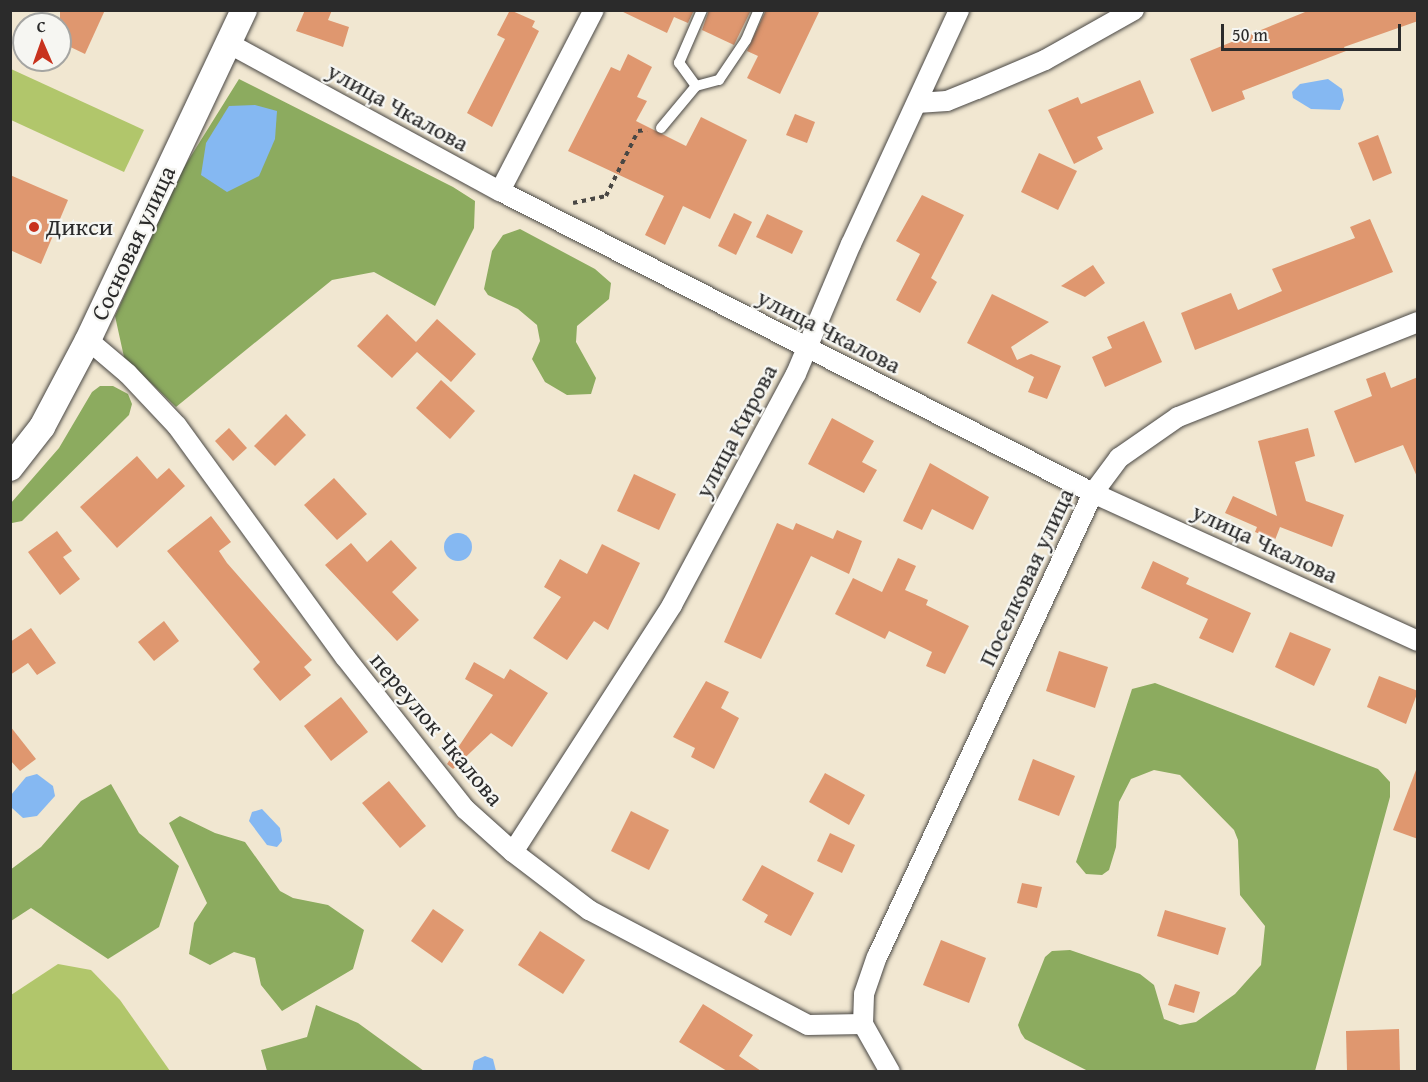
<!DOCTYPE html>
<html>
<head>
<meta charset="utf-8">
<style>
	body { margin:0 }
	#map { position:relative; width:1428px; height:1082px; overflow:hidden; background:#f1e7d1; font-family:"Gentium Book Plus",serif }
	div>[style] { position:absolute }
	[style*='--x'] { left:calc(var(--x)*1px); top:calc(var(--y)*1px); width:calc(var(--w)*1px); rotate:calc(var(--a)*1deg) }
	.green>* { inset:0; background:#b1c66b }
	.forest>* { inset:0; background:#8cab5f }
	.water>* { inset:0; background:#85b8f2 }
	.round { border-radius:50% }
	.building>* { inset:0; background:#df976f }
	.path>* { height:4px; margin-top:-2px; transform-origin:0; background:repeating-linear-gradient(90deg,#494744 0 4.5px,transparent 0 9px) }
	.roads { filter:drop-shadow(0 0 2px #494744) drop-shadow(0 0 2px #494744) }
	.service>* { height:10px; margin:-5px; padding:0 5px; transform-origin:5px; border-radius:5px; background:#fff }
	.minor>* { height:20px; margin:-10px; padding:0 10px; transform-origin:10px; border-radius:10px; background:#fff }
	.tertiary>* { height:26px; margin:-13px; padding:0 13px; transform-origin:13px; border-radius:13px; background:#fff }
	.dots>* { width:16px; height:16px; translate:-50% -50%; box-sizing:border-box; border:3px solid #f6f6f2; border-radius:50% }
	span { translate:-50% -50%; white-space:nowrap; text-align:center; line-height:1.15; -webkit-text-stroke:4.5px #f6f6f2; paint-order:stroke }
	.street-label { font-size:24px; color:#2b2b2b }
	.poi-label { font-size:24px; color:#2b2b2b }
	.left { translate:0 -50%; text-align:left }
	.frame { position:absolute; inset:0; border:12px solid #2b2b2b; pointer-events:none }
	.north { position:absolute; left:12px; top:12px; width:60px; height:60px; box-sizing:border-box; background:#f6f6f2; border:2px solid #a5a5a2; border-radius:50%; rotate:358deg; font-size:16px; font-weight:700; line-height:24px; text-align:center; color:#2b2b2b }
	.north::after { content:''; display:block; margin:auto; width:21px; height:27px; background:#c8321e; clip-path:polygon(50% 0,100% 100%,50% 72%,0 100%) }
	.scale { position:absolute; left:1221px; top:24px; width:180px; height:27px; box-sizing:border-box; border:3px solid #2b2b2b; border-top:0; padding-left:8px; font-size:18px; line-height:21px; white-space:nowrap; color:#2b2b2b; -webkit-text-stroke:4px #f6f6f2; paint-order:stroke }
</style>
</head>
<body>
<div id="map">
	<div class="green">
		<i style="clip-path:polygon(11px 69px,144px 130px,124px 172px,11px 120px)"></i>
		<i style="clip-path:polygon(58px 964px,91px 970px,120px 1000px,170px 1071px,11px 1071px,11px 995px)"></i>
	</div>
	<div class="forest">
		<i style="clip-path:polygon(239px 79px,453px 187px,475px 201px,474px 228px,435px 306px,374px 272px,332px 280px,176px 407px,124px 357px,115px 316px,181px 172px)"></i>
		<i style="clip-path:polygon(520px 229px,595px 269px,611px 283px,609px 299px,577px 326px,576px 342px,596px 378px,591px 394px,567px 395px,545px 382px,532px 359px,540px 341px,537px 325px,518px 309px,488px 295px,484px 289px,492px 251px,503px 235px)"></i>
		<i style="clip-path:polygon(100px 386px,113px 386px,128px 394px,132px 404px,129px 415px,22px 521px,12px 523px,11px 503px,59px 448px,92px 392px)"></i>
		<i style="clip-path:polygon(1155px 683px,1378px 769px,1390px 782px,1390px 797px,1315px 1071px,1088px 1071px,1025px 1039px,1021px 1033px,1018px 1025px,1045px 957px,1052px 951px,1070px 950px,1140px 974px,1154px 985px,1164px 1019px,1180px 1025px,1196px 1022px,1235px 994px,1261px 965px,1265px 926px,1240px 895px,1238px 840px,1234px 830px,1180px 775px,1154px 770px,1131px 779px,1119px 802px,1116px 847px,1109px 870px,1102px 875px,1086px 874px,1076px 862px,1132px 689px)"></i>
		<i style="clip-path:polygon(111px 784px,139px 833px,179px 866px,159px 927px,108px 959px,31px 908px,11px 921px,10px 870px,41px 847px,81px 801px)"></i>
		<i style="clip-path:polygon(180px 816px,215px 833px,245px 842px,280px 891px,293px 898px,328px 905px,364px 930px,353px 969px,282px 1011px,261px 985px,255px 958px,234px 952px,210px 965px,189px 954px,194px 923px,207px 903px,169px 823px)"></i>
		<i style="clip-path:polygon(316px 1005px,358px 1023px,424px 1071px,267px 1071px,261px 1050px,307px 1037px)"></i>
	</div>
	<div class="water">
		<i style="clip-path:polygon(1328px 79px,1342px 89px,1344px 100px,1340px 110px,1311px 109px,1293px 98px,1292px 92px,1300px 84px)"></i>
		<i style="clip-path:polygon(255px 105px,277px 111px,275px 139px,259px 176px,227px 192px,201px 175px,206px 143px,229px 106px)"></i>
		<i class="round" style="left:444px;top:533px;width:28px;height:28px"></i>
		<i style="clip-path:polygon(37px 774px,53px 786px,55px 796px,37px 816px,23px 818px,12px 808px,11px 795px,26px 777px)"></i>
		<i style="clip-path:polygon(262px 809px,280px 828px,282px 841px,277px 847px,267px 845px,249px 821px,252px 812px)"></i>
		<i style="clip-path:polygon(485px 1056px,493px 1059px,496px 1071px,472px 1071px,474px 1061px)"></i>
	</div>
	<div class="building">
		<i style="clip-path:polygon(60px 10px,105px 10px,85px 54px,60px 42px)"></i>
		<i style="clip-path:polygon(305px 10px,332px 10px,328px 20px,349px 27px,343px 47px,296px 31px)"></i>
		<i style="clip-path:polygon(510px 10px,535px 21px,532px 27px,539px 31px,492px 127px,467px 113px,505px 39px,497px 35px)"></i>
		<i style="clip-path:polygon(619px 10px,694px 10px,688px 23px,674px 17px,667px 33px)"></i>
		<i style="clip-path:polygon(709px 10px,751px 10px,734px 45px,702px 30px)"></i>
		<i style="clip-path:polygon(766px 10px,820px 10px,780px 94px,747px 78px,758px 56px,747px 51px)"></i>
		<i style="clip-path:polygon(1310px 10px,1418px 10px,1418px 21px,1344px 47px,1346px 51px,1242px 91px,1245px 99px,1212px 112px,1190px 59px)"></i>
		<i style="clip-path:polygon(628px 54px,652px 67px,637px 97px,647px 101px,636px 121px,686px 146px,701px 117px,747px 140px,710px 219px,683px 206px,665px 245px,645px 235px,664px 196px,568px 151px,611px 67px,620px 71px)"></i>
		<i style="clip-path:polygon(1140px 80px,1154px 113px,1097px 137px,1103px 149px,1074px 164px,1048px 110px,1078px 97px,1081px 104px)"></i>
		<i style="clip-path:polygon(795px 114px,815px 122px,807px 143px,786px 135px)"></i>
		<i style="clip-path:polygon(1378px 135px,1392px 173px,1373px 181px,1358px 143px)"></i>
		<i style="clip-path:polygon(1039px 153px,1077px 171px,1058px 210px,1021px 192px)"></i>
		<i style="clip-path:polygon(10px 175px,68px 200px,41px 264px,10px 250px)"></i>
		<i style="clip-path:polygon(922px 195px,964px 215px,931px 278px,937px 282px,920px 313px,896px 300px,920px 254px,896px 241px)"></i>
		<i style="clip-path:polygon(734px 213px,752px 222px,736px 255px,718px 246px)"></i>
		<i style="clip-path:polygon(767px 214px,803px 231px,792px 254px,756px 237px)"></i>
		<i style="clip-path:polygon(1370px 219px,1393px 272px,1195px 350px,1181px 313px,1231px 293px,1238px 310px,1282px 291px,1272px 269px,1355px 238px,1350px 227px)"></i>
		<i style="clip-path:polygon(1093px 265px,1105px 283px,1085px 297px,1061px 286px)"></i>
		<i style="clip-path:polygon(992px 294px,1049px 322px,1011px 347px,1017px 360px,1031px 354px,1061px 366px,1047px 399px,1028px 392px,1034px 377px,967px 343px)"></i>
		<i style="clip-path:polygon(387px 314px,416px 342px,437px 319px,476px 354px,451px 382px,417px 352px,392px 378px,357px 346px)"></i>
		<i style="clip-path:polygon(1144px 321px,1162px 362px,1105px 387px,1092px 357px,1112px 348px,1107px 337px)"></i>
		<i style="clip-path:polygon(1385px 372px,1391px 388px,1418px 377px,1418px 479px,1403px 445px,1355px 463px,1334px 411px,1372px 396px,1366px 379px)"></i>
		<i style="clip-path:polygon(441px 380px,475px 411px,450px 439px,416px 408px)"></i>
		<i style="clip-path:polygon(286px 414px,306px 435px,275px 466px,254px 446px)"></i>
		<i style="clip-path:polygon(832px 418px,874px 441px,862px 462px,877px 470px,864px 493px,808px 464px)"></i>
		<i style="clip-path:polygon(229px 428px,247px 448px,233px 461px,215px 441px)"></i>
		<i style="clip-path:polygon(1308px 428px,1315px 456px,1295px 462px,1306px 501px,1344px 515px,1332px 547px,1280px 527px,1275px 540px,1255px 532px,1257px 527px,1225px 513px,1233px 496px,1277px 516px,1258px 441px)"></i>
		<i style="clip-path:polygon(137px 456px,157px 479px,169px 468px,185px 486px,117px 548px,80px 507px)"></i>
		<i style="clip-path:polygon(930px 463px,989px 497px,973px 530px,932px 509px,922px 530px,903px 521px)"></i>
		<i style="clip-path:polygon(634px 474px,676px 494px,659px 530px,617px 511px)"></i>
		<i style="clip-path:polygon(334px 478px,367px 514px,337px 540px,304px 505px)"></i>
		<i style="clip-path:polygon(211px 516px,231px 542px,219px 551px,227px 563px,312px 660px,304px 667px,311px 675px,280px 701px,253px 669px,260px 662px,167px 551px)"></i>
		<i style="clip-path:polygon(777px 523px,793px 530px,796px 523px,833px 539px,837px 530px,862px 541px,849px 574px,811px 556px,761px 659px,724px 642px)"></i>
		<i style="clip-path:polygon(57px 531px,72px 551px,63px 557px,80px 579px,60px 595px,28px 552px)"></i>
		<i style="clip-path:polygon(391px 540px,417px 568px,392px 592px,419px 620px,397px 641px,325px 565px,351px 543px,367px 562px)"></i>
		<i style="clip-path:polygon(602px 544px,640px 563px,608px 630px,594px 621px,567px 660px,533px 638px,561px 597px,544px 587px,560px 559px,587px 574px)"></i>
		<i style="clip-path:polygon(898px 558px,916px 566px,905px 590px,928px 600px,926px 605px,969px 626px,945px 674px,926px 666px,932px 652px,889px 631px,885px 639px,835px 614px,853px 578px,882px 592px)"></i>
		<i style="clip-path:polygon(1153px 561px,1189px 578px,1186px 584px,1251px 613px,1233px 653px,1199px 638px,1208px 619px,1141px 588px)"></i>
		<i style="clip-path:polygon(164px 621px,179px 641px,154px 661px,138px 642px)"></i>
		<i style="clip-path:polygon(31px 628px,56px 663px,37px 675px,28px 663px,10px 675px,10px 642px)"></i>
		<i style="clip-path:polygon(1290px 632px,1331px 649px,1314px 686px,1275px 667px)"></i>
		<i style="clip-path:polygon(1059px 651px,1108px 667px,1095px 708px,1046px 691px)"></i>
		<i style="clip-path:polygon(474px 662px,504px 679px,510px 669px,548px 693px,512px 747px,491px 733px,453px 769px,447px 764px,493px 695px,465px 679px)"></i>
		<i style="clip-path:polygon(1379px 676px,1418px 691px,1406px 724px,1367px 707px)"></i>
		<i style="clip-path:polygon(706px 681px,729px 692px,721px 708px,739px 718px,714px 769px,691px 757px,695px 748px,673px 737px)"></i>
		<i style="clip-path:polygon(341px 697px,368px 732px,331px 761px,304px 726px)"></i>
		<i style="clip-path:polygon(10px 726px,36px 759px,20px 771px,10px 760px)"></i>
		<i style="clip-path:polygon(1033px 759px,1075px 776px,1059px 816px,1018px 800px)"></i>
		<i style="clip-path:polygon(1416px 770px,1418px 770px,1418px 839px,1393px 830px)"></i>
		<i style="clip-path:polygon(825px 773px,865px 795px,849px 825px,809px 802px)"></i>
		<i style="clip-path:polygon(389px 781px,426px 826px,400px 848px,362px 803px)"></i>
		<i style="clip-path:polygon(631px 811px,669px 830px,649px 870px,611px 851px)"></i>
		<i style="clip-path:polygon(830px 833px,855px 845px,842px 873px,817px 861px)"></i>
		<i style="clip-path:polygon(762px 865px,814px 893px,791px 936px,764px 922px,768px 915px,742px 900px)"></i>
		<i style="clip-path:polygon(1022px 883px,1042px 887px,1037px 908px,1017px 903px)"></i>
		<i style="clip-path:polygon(433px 909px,464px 930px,442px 963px,411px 941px)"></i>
		<i style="clip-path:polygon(1165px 910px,1226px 928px,1218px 955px,1157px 936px)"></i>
		<i style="clip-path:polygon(540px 931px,585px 960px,563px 994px,518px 965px)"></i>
		<i style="clip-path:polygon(941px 940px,986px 958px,969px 1003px,923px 985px)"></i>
		<i style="clip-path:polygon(1175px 984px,1200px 992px,1194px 1013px,1168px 1005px)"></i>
		<i style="clip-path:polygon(703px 1004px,753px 1035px,739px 1056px,761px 1071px,727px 1071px,679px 1042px)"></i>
		<i style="clip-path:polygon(1399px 1029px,1400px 1071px,1347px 1071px,1346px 1031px)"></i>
	</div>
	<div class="path">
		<i style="--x:573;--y:203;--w:34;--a:-12"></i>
		<i style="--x:606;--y:196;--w:72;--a:-63.8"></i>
		<i style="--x:638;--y:131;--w:9;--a:-6"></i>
	</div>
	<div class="roads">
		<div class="service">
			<i style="--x:696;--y:86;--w:29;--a:-126"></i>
			<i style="--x:679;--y:63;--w:58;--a:-66.5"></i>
			<i style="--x:661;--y:128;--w:55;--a:-50.2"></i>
			<i style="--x:696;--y:86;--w:24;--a:-15"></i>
			<i style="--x:719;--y:80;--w:48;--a:-56"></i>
			<i style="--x:746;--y:40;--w:33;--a:-67"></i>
		</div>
		<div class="minor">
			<i style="--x:228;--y:43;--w:310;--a:28.6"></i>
			<i style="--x:500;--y:191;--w:665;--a:26.99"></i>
			<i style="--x:1093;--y:493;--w:357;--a:24.5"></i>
			<i style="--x:917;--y:103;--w:30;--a:-4"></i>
			<i style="--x:947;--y:101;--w:32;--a:-22"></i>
			<i style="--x:977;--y:89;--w:74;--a:-23.1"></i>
			<i style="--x:1045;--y:60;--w:102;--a:-29.3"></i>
			<i style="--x:500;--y:191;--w:204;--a:-62.6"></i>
			<i style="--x:88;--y:340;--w:52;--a:40.4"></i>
			<i style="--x:128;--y:374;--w:71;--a:46.7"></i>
			<i style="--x:177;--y:426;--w:286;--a:54"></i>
			<i style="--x:345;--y:657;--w:194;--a:51.7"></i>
			<i style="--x:465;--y:809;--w:64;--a:41.9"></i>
			<i style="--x:513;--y:852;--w:96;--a:37.3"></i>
			<i style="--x:589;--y:910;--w:247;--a:27.7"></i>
			<i style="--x:808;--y:1025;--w:55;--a:-1"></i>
			<i style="--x:513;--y:852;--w:294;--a:-57.2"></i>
			<i style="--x:672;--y:605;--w:262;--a:-61.8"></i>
			<i style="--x:796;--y:374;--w:141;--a:-67.1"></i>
			<i style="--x:851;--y:244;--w:258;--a:-65.2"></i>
			<i style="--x:863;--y:1024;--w:30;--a:-88"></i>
			<i style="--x:864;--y:994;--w:39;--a:-71"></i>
			<i style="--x:877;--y:957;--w:512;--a:-65.04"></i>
			<i style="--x:1093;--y:493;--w:44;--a:-53.4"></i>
			<i style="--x:1119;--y:458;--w:72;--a:-34.8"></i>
			<i style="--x:1178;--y:417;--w:258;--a:-21.6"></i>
			<i style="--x:863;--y:1024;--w:55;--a:60.6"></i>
		</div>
		<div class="tertiary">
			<i style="--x:10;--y:468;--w:52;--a:-52"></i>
			<i style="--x:42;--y:427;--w:98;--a:-62.1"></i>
			<i style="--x:88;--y:340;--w:365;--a:-64.7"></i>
		</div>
	</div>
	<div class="dots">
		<i style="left:34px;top:227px;background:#c8321e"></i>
	</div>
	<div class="street-label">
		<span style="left:398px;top:107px;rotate:29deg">улица Чкалова</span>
		<span style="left:133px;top:243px;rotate:-65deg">Сосновая улица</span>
		<span style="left:829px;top:331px;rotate:27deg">улица Чкалова</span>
		<span style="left:736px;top:431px;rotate:-62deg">улица Кирова</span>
		<span style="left:1265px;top:543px;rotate:25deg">улица Чкалова</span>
		<span style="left:1026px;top:577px;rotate:-65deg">Поселковая улица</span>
		<span style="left:437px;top:729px;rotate:50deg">переулок Чкалова</span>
	</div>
	<div class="poi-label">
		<span class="left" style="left:46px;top:227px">Дикси</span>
	</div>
	<div class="frame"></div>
	<div class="north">С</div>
	<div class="scale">50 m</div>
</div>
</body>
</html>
